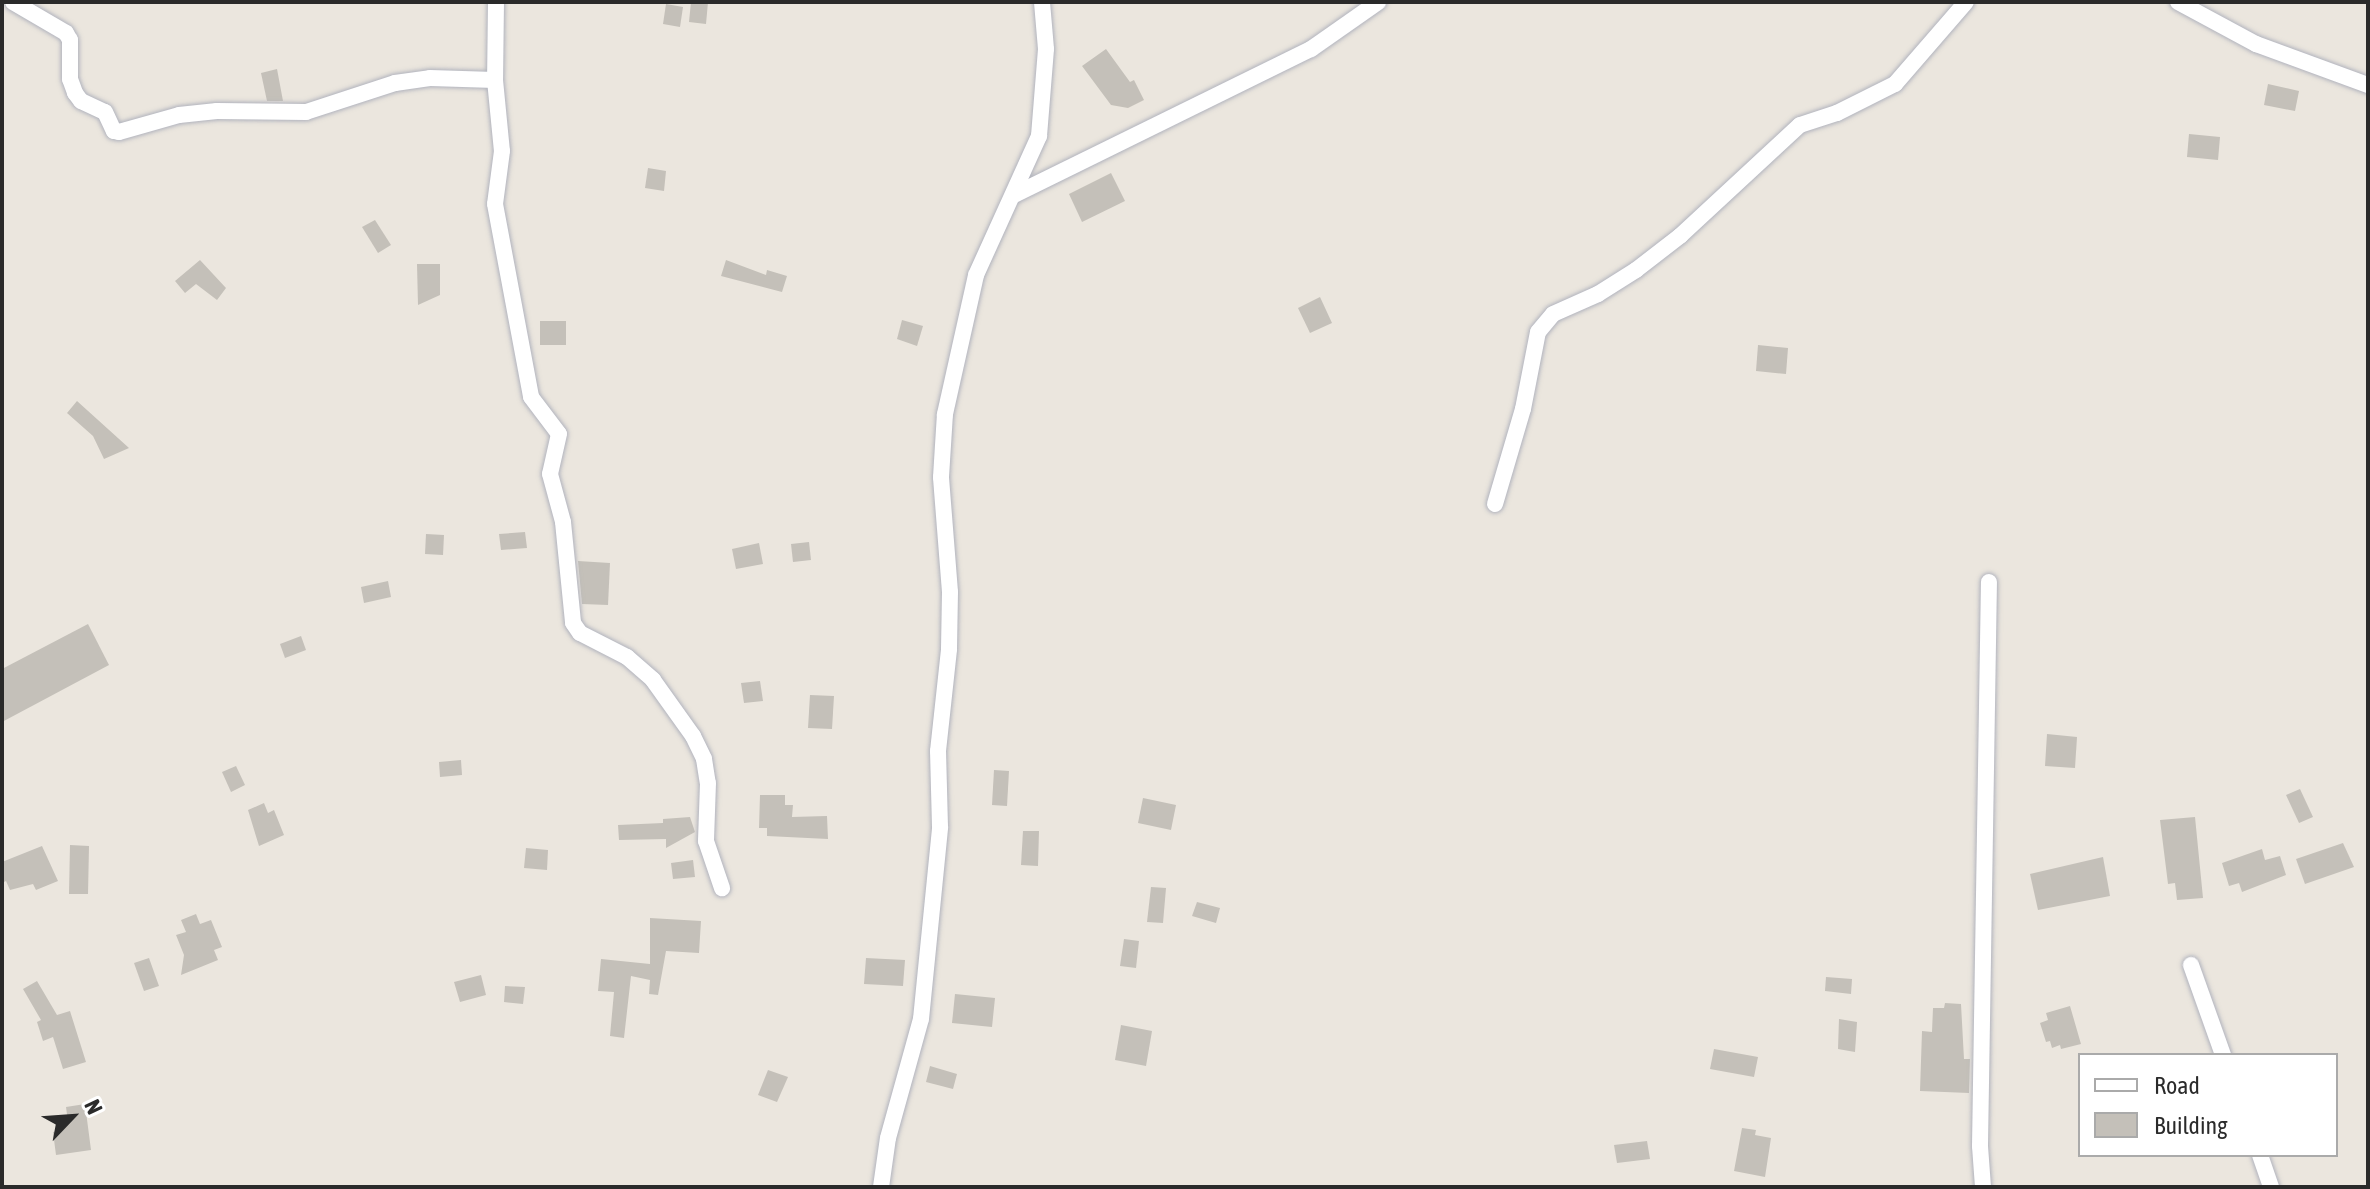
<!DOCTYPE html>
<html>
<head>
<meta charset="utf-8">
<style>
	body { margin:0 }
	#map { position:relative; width:2370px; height:1189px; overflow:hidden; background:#ebe6de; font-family:"Asap Condensed",sans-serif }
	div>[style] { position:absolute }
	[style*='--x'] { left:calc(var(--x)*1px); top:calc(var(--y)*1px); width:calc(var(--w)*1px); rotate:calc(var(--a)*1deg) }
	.building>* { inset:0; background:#c4c0b9 }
	.roads { filter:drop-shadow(0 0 2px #b1b3bd) drop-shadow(0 0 2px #b1b3bd) }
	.street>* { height:16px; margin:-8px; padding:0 8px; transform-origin:8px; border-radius:8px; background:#fff }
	span { translate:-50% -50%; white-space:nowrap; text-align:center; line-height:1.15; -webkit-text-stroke:6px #fff; paint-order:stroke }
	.frame { position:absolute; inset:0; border:4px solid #2a2a2a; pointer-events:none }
	.legend { position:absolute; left:2078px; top:1053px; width:260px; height:104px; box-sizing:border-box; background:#fff; border:2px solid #aaa; margin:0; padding:10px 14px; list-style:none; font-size:24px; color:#2a2a2a }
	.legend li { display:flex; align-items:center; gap:16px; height:40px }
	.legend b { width:40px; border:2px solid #aaa }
	.north { position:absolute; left:32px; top:1077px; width:80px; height:80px; -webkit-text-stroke:6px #fff; paint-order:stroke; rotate:65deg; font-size:22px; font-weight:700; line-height:32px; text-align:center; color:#2a2a2a }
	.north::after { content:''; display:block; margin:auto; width:28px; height:36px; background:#2a2a2a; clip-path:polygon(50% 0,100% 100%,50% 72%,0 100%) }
</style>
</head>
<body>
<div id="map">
	<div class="building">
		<i style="clip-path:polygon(691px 2px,708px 2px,706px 24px,689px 22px)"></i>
		<i style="clip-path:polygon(666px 4px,683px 7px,680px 27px,663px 24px)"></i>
		<i style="clip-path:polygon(1106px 49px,1130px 82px,1134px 80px,1144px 100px,1128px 108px,1111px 105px,1082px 66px)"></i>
		<i style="clip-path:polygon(277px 69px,283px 101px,267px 101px,261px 73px)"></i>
		<i style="clip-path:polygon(2268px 84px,2299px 91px,2295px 111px,2264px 105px)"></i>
		<i style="clip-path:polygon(2189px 134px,2220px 137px,2218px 160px,2187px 157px)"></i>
		<i style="clip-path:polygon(648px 168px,666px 171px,664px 191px,645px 188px)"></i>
		<i style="clip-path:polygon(1111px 173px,1125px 201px,1082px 222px,1069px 194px)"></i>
		<i style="clip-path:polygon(375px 220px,391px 245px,378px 253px,362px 227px)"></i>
		<i style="clip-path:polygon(200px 260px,226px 288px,217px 300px,196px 284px,185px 293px,175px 281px)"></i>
		<i style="clip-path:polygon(726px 260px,766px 275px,767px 270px,787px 276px,782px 292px,721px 276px)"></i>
		<i style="clip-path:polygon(417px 264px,440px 264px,440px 295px,418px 305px)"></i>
		<i style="clip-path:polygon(1320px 297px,1332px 323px,1310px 333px,1298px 308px)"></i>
		<i style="clip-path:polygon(902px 320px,923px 326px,917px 346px,897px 339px)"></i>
		<i style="clip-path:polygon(540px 321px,566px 321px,566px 345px,540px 345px)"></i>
		<i style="clip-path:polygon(1758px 345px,1788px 348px,1786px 374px,1756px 371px)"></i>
		<i style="clip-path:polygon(77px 401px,129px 448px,104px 459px,93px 436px,67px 413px)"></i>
		<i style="clip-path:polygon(525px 532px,527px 548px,501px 550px,499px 534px)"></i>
		<i style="clip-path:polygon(426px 534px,444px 535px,443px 555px,425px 554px)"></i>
		<i style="clip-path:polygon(809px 542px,811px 560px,793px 562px,791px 544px)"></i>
		<i style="clip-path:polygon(759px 543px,763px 564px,736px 569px,732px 549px)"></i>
		<i style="clip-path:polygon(578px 561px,610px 563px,608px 605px,582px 604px)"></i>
		<i style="clip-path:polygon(388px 581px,391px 597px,364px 603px,361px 587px)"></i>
		<i style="clip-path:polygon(88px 624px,109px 665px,2px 722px,2px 669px)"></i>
		<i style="clip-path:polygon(301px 636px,306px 650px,285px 658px,280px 644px)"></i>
		<i style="clip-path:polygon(760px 681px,763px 701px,744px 703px,741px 683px)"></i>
		<i style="clip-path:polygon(810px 695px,834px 696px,832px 729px,808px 728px)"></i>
		<i style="clip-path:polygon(2047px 734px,2077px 737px,2075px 768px,2045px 766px)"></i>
		<i style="clip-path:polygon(461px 760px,462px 775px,440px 777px,439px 762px)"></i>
		<i style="clip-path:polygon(236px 766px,245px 785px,231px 792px,222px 772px)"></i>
		<i style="clip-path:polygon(994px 770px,1009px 771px,1007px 806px,992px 805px)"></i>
		<i style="clip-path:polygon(2300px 789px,2313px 817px,2299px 823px,2286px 795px)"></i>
		<i style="clip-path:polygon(760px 795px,785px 795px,785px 805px,793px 805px,792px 817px,827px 816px,828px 839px,767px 836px,767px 828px,759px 828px)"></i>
		<i style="clip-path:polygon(1143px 798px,1176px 805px,1171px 830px,1138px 823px)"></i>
		<i style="clip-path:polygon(264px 803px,268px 813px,274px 810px,284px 835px,259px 846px,248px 810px)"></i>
		<i style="clip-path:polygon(690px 817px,695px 832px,666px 848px,666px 839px,619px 840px,618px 825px,663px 823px,663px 819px)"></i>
		<i style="clip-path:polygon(2195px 817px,2203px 898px,2177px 900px,2175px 883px,2168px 884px,2160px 820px)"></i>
		<i style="clip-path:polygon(1023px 831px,1039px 831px,1038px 866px,1021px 865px)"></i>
		<i style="clip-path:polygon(2343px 843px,2354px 867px,2305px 884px,2296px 859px)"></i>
		<i style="clip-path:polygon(70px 845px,89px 846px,88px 894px,69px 894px)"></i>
		<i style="clip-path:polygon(42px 846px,58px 881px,36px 890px,33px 884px,10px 890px,6px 881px,2px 883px,2px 862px)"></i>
		<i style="clip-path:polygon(526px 848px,548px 850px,547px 870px,524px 868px)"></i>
		<i style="clip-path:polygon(2262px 849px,2265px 860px,2280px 856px,2286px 875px,2242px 892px,2239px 883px,2229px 886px,2222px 863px)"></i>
		<i style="clip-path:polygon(2103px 857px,2110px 896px,2038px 910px,2030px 874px)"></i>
		<i style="clip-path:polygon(693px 860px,695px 877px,673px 879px,671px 863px)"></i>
		<i style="clip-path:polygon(1151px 887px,1166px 888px,1163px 923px,1147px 922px)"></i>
		<i style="clip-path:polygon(1197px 902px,1220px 908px,1216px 923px,1192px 916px)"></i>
		<i style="clip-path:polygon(196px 914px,200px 924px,211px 920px,222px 947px,214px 950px,218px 960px,181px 975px,184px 955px,176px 935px,186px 932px,181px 920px)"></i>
		<i style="clip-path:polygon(650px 918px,701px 921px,699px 953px,666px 951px,658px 995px,649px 994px,650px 980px,631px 976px,624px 1038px,610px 1036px,614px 992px,598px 991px,601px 959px,650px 964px)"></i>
		<i style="clip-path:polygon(1124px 939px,1139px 941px,1136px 968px,1120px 966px)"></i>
		<i style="clip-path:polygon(149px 958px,159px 986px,144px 991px,134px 963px)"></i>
		<i style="clip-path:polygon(866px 958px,905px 960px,903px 986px,864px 984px)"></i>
		<i style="clip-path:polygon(481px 975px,486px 995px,460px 1002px,454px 982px)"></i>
		<i style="clip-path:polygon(1826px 977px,1852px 979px,1851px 994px,1825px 991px)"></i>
		<i style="clip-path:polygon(37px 981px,57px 1015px,70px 1011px,86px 1062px,63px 1069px,53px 1037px,43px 1041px,37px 1022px,41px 1020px,23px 989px)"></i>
		<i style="clip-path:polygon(505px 986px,525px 987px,523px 1004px,504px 1002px)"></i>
		<i style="clip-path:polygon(955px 994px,995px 998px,992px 1027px,952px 1023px)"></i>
		<i style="clip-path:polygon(1945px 1003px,1961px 1004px,1964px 1059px,1970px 1059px,1969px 1093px,1920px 1091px,1922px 1031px,1932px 1032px,1933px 1008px,1944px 1008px)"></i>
		<i style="clip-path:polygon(2070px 1006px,2081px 1044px,2061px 1049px,2060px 1045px,2052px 1048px,2050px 1041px,2046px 1042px,2040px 1023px,2048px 1020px,2046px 1013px)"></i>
		<i style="clip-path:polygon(1839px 1019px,1857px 1022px,1855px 1052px,1838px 1049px)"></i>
		<i style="clip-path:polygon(1121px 1025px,1152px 1031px,1146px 1066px,1115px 1060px)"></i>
		<i style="clip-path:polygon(1714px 1049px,1758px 1057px,1754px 1077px,1710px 1069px)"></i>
		<i style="clip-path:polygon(930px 1066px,957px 1074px,953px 1089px,926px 1082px)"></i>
		<i style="clip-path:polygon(768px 1070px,788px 1077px,777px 1102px,758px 1095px)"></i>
		<i style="clip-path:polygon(85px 1104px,91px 1150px,56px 1155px,53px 1132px,58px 1131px,57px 1123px,68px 1122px,66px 1107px)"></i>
		<i style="clip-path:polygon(1742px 1128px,1756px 1130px,1755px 1135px,1771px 1138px,1765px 1177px,1734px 1171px)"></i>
		<i style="clip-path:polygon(1647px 1141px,1650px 1159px,1617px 1163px,1614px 1145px)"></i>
	</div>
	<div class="roads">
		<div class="street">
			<i style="--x:13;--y:2;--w:61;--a:30.3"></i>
			<i style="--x:66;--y:33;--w:8;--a:60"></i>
			<i style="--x:70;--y:40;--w:39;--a:90"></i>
			<i style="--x:70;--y:79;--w:15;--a:70"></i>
			<i style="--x:75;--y:93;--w:10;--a:53"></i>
			<i style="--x:81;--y:101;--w:26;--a:25"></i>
			<i style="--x:105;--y:112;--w:21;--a:65"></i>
			<i style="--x:114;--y:131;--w:5;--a:11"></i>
			<i style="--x:119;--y:132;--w:62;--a:-15.8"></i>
			<i style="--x:179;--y:115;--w:38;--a:-6"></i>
			<i style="--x:217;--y:111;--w:89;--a:0.6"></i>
			<i style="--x:306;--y:112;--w:94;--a:-18"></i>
			<i style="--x:395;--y:83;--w:35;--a:-8"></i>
			<i style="--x:430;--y:78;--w:65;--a:1.8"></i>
			<i style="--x:496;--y:2;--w:78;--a:90.7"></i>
			<i style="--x:495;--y:80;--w:71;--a:84.4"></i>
			<i style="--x:502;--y:151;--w:53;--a:97.5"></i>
			<i style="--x:495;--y:204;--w:196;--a:79.4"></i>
			<i style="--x:531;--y:397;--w:46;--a:52.9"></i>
			<i style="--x:559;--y:434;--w:41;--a:102.7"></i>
			<i style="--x:550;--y:474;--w:50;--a:74.8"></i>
			<i style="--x:563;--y:522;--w:101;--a:84.3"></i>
			<i style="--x:573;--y:623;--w:12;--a:55"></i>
			<i style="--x:580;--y:633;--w:53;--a:27.1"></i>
			<i style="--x:627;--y:657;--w:35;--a:41"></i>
			<i style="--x:653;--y:680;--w:69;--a:54.5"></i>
			<i style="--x:693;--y:736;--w:25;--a:64"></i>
			<i style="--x:704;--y:759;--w:24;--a:81"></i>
			<i style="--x:708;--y:783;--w:58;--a:92"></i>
			<i style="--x:706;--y:841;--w:50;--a:71.2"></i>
			<i style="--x:2178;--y:2;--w:89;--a:28.3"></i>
			<i style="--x:2256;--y:44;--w:119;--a:20.1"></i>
			<i style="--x:1014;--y:195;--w:331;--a:-26.2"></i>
			<i style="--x:1311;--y:49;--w:82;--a:-35"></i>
			<i style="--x:1495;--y:504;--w:99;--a:-73.6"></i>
			<i style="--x:1523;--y:409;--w:78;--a:-79"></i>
			<i style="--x:1538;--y:332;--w:23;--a:-50"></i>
			<i style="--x:1553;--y:314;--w:49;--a:-24"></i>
			<i style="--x:1598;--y:294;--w:45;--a:-32.3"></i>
			<i style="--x:1636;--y:270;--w:56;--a:-37.7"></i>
			<i style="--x:1680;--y:236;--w:163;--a:-42.8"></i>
			<i style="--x:1800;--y:125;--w:39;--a:-18"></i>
			<i style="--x:1837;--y:113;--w:65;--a:-26.6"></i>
			<i style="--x:1895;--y:84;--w:108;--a:-49.1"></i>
			<i style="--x:2191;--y:965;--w:96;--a:70.4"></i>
			<i style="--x:2260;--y:1155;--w:34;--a:71"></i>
			<i style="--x:881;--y:1187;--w:49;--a:-81.9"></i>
			<i style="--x:888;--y:1138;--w:123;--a:-74.5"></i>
			<i style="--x:921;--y:1019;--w:193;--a:-84.3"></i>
			<i style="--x:940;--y:827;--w:76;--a:-91.5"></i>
			<i style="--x:938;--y:751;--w:103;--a:-83.8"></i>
			<i style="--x:949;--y:649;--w:57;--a:-89"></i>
			<i style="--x:950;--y:592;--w:115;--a:-94.5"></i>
			<i style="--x:941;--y:477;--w:63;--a:-86.4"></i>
			<i style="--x:945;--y:414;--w:142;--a:-77.4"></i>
			<i style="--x:976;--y:275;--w:153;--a:-65.6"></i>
			<i style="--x:1039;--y:136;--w:87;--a:-85.4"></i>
			<i style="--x:1046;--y:49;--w:47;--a:-94.9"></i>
			<i style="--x:1983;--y:1187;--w:41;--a:-94.2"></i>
			<i style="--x:1980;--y:1146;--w:564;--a:-89.09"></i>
		</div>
	</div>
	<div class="frame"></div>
	<ul class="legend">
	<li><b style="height:10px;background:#fff"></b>Road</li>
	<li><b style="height:22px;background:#c4c0b9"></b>Building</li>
	</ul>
	<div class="north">N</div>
</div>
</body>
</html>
